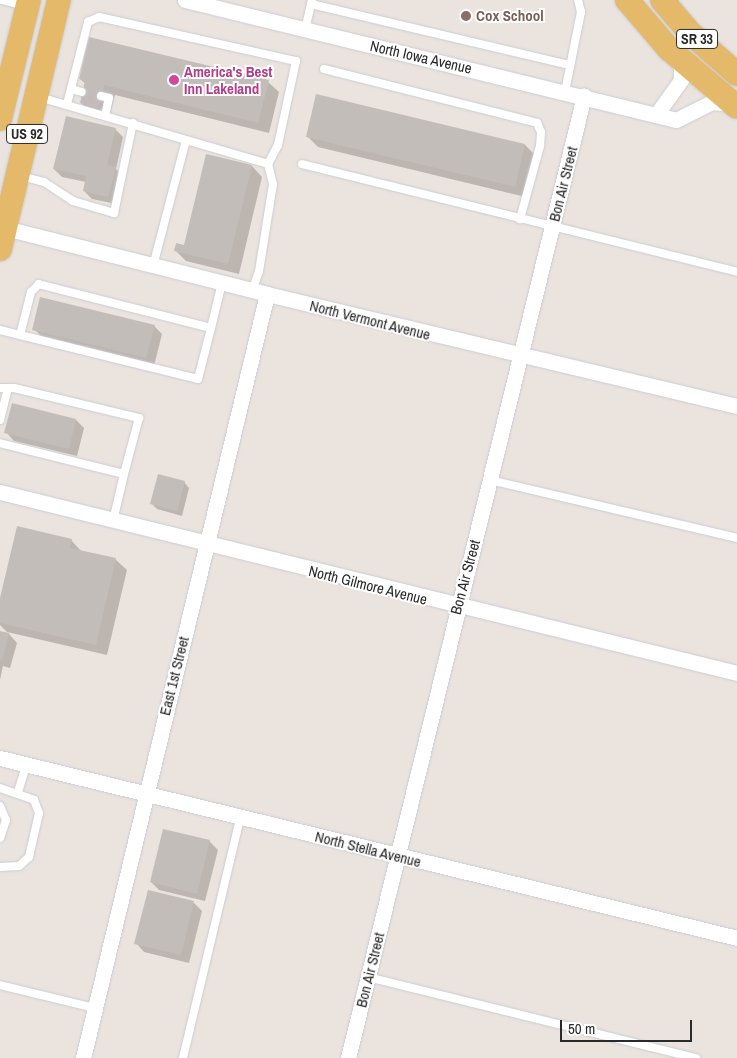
<!DOCTYPE html>
<html>
<head>
<meta charset="utf-8">
<style>
	body { margin:0 }
	#map { position:relative; width:737px; height:1058px; overflow:hidden; background:#ebe3dd; font-family:"Archivo Narrow",sans-serif }
	div>[style] { position:absolute }
	[style*='--x'] { left:calc(var(--x)*1px); top:calc(var(--y)*1px); width:calc(var(--w)*1px); rotate:calc(var(--a)*1deg) }
	.shadow>* { inset:0; background:#0003 }
	.building>* { inset:0; background:#c3bdba }
	.roads { filter:drop-shadow(0 0 1px #c9cdd6) drop-shadow(0 0 1px #c9cdd6) }
	.service>* { height:8px; margin:-4px; padding:0 4px; transform-origin:4px; border-radius:4px; background:#fff }
	.minor>* { height:15px; margin:-7.5px; padding:0 7.5px; transform-origin:7.5px; border-radius:7.5px; background:#fff }
	.primary>* { height:24px; margin:-12px; padding:0 12px; transform-origin:12px; border-radius:12px; background:#e4b969 }
	.dots>* { width:14px; height:14px; translate:-50% -50%; box-sizing:border-box; border:2px solid #fff; border-radius:50% }
	span { translate:-50% -50%; white-space:nowrap; text-align:center; line-height:1.15; -webkit-text-stroke:4px #fff; paint-order:stroke }
	.shield-label span { padding:1px 4px; background:#fff; border:1px solid; border-radius:4px; -webkit-text-stroke-width:0 }
	.shield-label { font-size:14px; color:#2a2a2a; font-weight:700 }
	.education-label { font-size:15px; color:#785e54; font-weight:700 }
	.left { translate:0 -50%; text-align:left }
	.street-label { font-size:15px; color:#2a2a2a }
	.hotel-label { font-size:15px; color:#b23c85; font-weight:700 }
	.scale { position:absolute; left:560px; top:1020px; width:132px; height:22px; box-sizing:border-box; border:2px solid #2a2a2a; border-top:0; padding-left:6px; font-size:15px; line-height:18px; white-space:nowrap; color:#2a2a2a; -webkit-text-stroke:4px #fff; paint-order:stroke }
</style>
</head>
<body>
<div id="map">
	<div class="shadow">
		<i style="clip-path:polygon(80px 79px,268px 82px,279px 92px,269px 133px,115px 95px,109px 118px,92px 114px,81px 103px,86px 84px)"></i>
		<i style="clip-path:polygon(317px 95px,525px 145px,536px 156px,526px 197px,318px 147px,307px 136px)"></i>
		<i style="clip-path:polygon(115px 129px,123px 137px,116px 169px,123px 177px,116px 204px,92px 199px,84px 191px,86px 182px,62px 177px,54px 169px)"></i>
		<i style="clip-path:polygon(252px 166px,262px 177px,239px 274px,186px 261px,175px 250px,185px 247px)"></i>
		<i style="clip-path:polygon(154px 326px,162px 334px,154px 366px,42px 337px,34px 329px)"></i>
		<i style="clip-path:polygon(76px 420px,84px 428px,77px 456px,14px 441px,6px 432px)"></i>
		<i style="clip-path:polygon(184px 482px,189px 488px,182px 516px,157px 509px,152px 504px)"></i>
		<i style="clip-path:polygon(71px 540px,82px 552px,116px 560px,127px 570px,107px 655px,7px 632px,0 625px,0 604px)"></i>
		<i style="clip-path:polygon(0 632px,9px 634px,17px 643px,10px 668px,3px 666px,0 680px)"></i>
		<i style="clip-path:polygon(209px 841px,218px 850px,205px 901px,159px 890px,151px 882px)"></i>
		<i style="clip-path:polygon(148px 891px,194px 903px,202px 911px,189px 963px,144px 952px,136px 943px)"></i>
	</div>
	<div class="building">
		<i style="clip-path:polygon(89px 37px,269px 80px,258px 123px,104px 85px,99px 108px,80px 103px,85px 81px,79px 79px)"></i>
		<i style="clip-path:polygon(316px 94px,525px 144px,515px 187px,306px 137px)"></i>
		<i style="clip-path:polygon(66px 116px,116px 128px,107px 165px,116px 167px,108px 197px,83px 191px,86px 176px,53px 169px)"></i>
		<i style="clip-path:polygon(206px 154px,252px 165px,228px 264px,174px 251px,176px 243px,184px 245px)"></i>
		<i style="clip-path:polygon(40px 297px,155px 325px,146px 358px,32px 330px)"></i>
		<i style="clip-path:polygon(12px 403px,76px 419px,69px 449px,4px 433px)"></i>
		<i style="clip-path:polygon(158px 474px,185px 481px,177px 511px,150px 504px)"></i>
		<i style="clip-path:polygon(17px 526px,72px 539px,70px 548px,116px 558px,96px 645px,0 623px,0 598px)"></i>
		<i style="clip-path:polygon(0 631px,9px 633px,2px 661px,0 660px)"></i>
		<i style="clip-path:polygon(163px 829px,210px 840px,197px 894px,150px 882px)"></i>
		<i style="clip-path:polygon(148px 890px,194px 901px,181px 955px,134px 944px)"></i>
	</div>
	<div class="roads">
		<div class="service">
			<i style="--x:2;--y:0;--w:24;--a:15"></i>
			<i style="--x:311;--y:4;--w:266;--a:13.3"></i>
			<i style="--x:305;--y:30;--w:31;--a:-77"></i>
			<i style="--x:324;--y:69;--w:220;--a:14.2"></i>
			<i style="--x:537;--y:123;--w:10;--a:66"></i>
			<i style="--x:541;--y:132;--w:14;--a:94"></i>
			<i style="--x:540;--y:146;--w:76;--a:105.3"></i>
			<i style="--x:71;--y:89;--w:11;--a:15"></i>
			<i style="--x:565;--y:92;--w:82;--a:-78.7"></i>
			<i style="--x:581;--y:12;--w:12;--a:-104"></i>
			<i style="--x:101;--y:96;--w:8;--a:14"></i>
			<i style="--x:109;--y:98;--w:17;--a:103"></i>
			<i style="--x:39;--y:97;--w:239;--a:16.3"></i>
			<i style="--x:67;--y:104;--w:85;--a:-75.6"></i>
			<i style="--x:88;--y:22;--w:12;--a:-24"></i>
			<i style="--x:99;--y:17;--w:202;--a:12.6"></i>
			<i style="--x:296;--y:61;--w:86;--a:102.1"></i>
			<i style="--x:278;--y:145;--w:21;--a:118"></i>
			<i style="--x:268;--y:164;--w:21;--a:76"></i>
			<i style="--x:273;--y:184;--w:88;--a:99.1"></i>
			<i style="--x:259;--y:271;--w:21;--a:109"></i>
			<i style="--x:302;--y:164;--w:448;--a:13.9"></i>
			<i style="--x:21;--y:176;--w:24;--a:15"></i>
			<i style="--x:44;--y:182;--w:35;--a:33"></i>
			<i style="--x:73;--y:201;--w:43;--a:16.3"></i>
			<i style="--x:114;--y:213;--w:92;--a:-78.1"></i>
			<i style="--x:153;--y:266;--w:130;--a:-75.3"></i>
			<i style="--x:211;--y:328;--w:46;--a:-76.3"></i>
			<i style="--x:0;--y:330;--w:21;--a:14"></i>
			<i style="--x:20;--y:335;--w:183;--a:13.9"></i>
			<i style="--x:198;--y:379;--w:53;--a:-75.7"></i>
			<i style="--x:211;--y:328;--w:178;--a:-165.7"></i>
			<i style="--x:39;--y:284;--w:11;--a:135"></i>
			<i style="--x:31;--y:292;--w:44;--a:104.3"></i>
			<i style="--x:0;--y:388;--w:14;--a:0"></i>
			<i style="--x:14;--y:388;--w:129;--a:13.5"></i>
			<i style="--x:139;--y:418;--w:58;--a:105"></i>
			<i style="--x:124;--y:474;--w:128;--a:-166"></i>
			<i style="--x:0;--y:420;--w:33;--a:-76"></i>
			<i style="--x:490;--y:480;--w:254;--a:13.2"></i>
			<i style="--x:113;--y:521;--w:48;--a:-76.8"></i>
			<i style="--x:0;--y:788;--w:36;--a:19"></i>
			<i style="--x:34;--y:800;--w:14;--a:69"></i>
			<i style="--x:39;--y:813;--w:45;--a:102.8"></i>
			<i style="--x:29;--y:857;--w:13;--a:138"></i>
			<i style="--x:19;--y:866;--w:19;--a:177"></i>
			<i style="--x:18;--y:792;--w:28;--a:-73"></i>
			<i style="--x:0;--y:806;--w:15;--a:67"></i>
			<i style="--x:6;--y:820;--w:19;--a:108"></i>
			<i style="--x:368;--y:977;--w:338;--a:13.9"></i>
			<i style="--x:0;--y:985;--w:97;--a:13.7"></i>
			<i style="--x:183;--y:1058;--w:247;--a:-76.6"></i>
		</div>
		<div class="minor">
			<i style="--x:185;--y:0;--w:505;--a:13.73"></i>
			<i style="--x:676;--y:120;--w:40;--a:-26.6"></i>
			<i style="--x:712;--y:102;--w:20;--a:6"></i>
			<i style="--x:656;--y:115;--w:43;--a:-54.5"></i>
			<i style="--x:681;--y:80;--w:13;--a:-90"></i>
			<i style="--x:681;--y:67;--w:12;--a:-125"></i>
			<i style="--x:5;--y:228;--w:270;--a:14.1"></i>
			<i style="--x:267;--y:294;--w:483;--a:13.4"></i>
			<i style="--x:0;--y:492;--w:759;--a:13.8"></i>
			<i style="--x:0;--y:758;--w:759;--a:13.72"></i>
			<i style="--x:83;--y:1058;--w:786;--a:-76.46"></i>
			<i style="--x:348;--y:1058;--w:991;--a:-76.22"></i>
		</div>
		<div class="primary">
			<i style="--x:627;--y:0;--w:65;--a:49.4"></i>
			<i style="--x:669;--y:49;--w:89;--a:40.5"></i>
			<i style="--x:662;--y:0;--w:42;--a:49.8"></i>
			<i style="--x:689;--y:32;--w:64;--a:41.2"></i>
			<i style="--x:0;--y:119;--w:122;--a:-76.3"></i>
			<i style="--x:0;--y:249;--w:256;--a:-76.7"></i>
		</div>
	</div>
	<div class="dots">
		<i style="left:466px;top:16px;background:#8d6e63"></i>
		<i style="left:174px;top:80px;background:#d1479c"></i>
	</div>
	<div class="shield-label">
		<span style="left:697px;top:39px">SR 33</span>
		<span style="left:27px;top:134px">US 92</span>
	</div>
	<div class="education-label">
		<span class="left" style="left:476px;top:16px">Cox School</span>
	</div>
	<div class="street-label">
		<span style="left:421px;top:57px;rotate:13deg">North Iowa Avenue</span>
		<span style="left:563px;top:184px;rotate:-76deg">Bon Air Street</span>
		<span style="left:370px;top:320px;rotate:14deg">North Vermont Avenue</span>
		<span style="left:465px;top:577px;rotate:-75deg">Bon Air Street</span>
		<span style="left:368px;top:585px;rotate:14deg">North Gilmore Avenue</span>
		<span style="left:174px;top:676px;rotate:-76deg">East 1st Street</span>
		<span style="left:368px;top:849px;rotate:14deg">North Stella Avenue</span>
		<span style="left:370px;top:970px;rotate:-76deg">Bon Air Street</span>
	</div>
	<div class="hotel-label">
		<span class="left" style="left:184px;top:80px">America's Best<br>Inn Lakeland</span>
	</div>
	<div class="scale">50 m</div>
</div>
</body>
</html>
